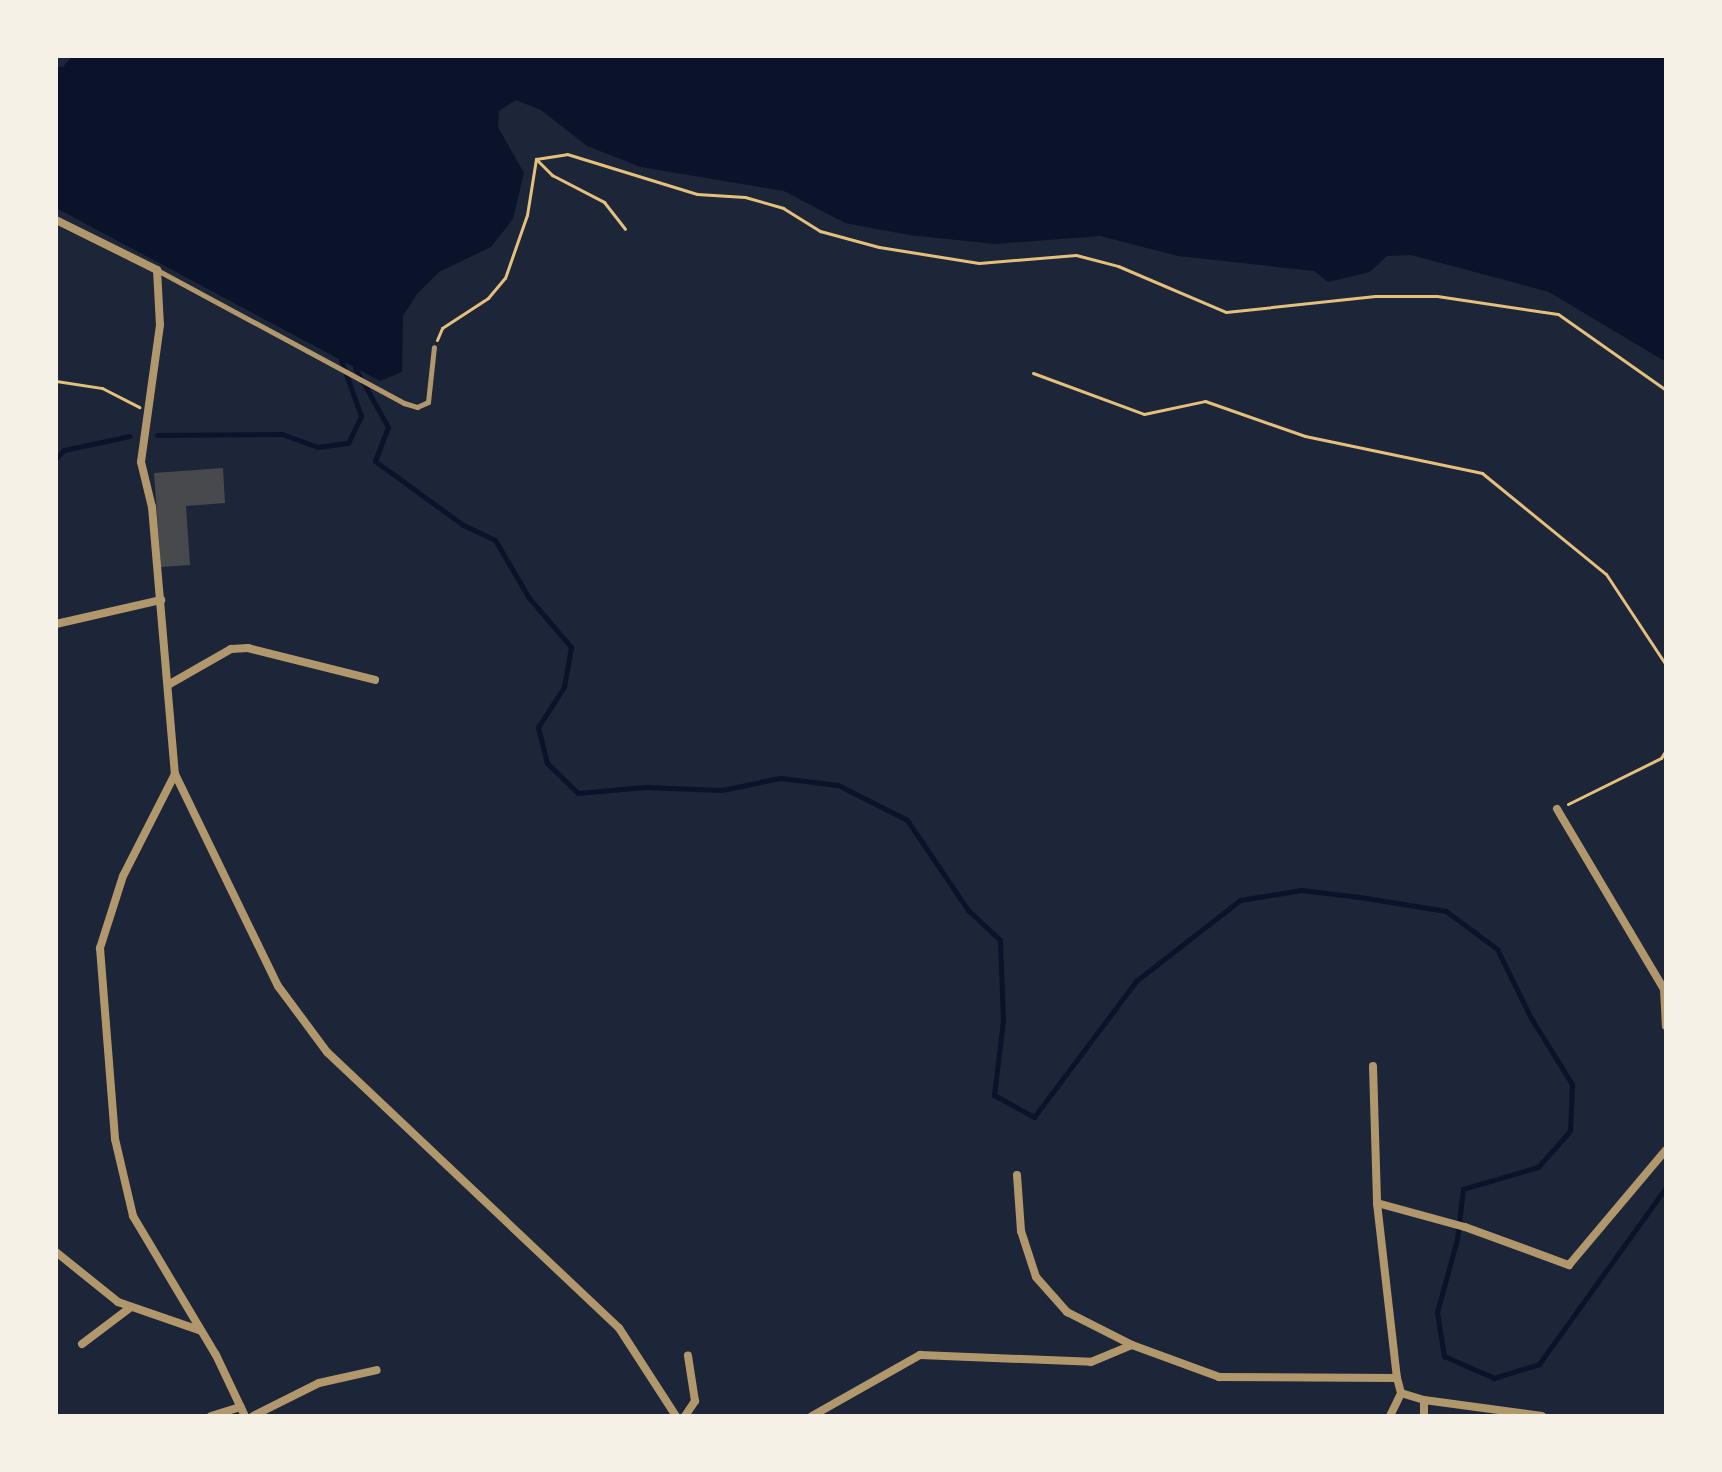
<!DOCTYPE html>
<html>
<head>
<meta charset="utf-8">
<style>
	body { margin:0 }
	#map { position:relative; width:1722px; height:1472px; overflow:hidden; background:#14213d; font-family:Jost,sans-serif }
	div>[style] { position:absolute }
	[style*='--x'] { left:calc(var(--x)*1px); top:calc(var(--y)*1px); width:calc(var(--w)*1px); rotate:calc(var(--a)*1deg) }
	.green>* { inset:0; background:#1d2539 }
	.water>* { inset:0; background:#0b132b }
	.stream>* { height:5px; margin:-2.5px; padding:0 2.5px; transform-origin:2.5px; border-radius:2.5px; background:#0b132b }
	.building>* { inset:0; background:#48494c }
	.path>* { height:3px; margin:-1.5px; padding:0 1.5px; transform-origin:1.5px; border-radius:1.5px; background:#e5c07b }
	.service>* { height:5px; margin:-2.5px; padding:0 2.5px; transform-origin:2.5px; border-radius:2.5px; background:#b1986c }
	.minor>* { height:8px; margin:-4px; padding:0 4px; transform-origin:4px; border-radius:4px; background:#b1986c }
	span { translate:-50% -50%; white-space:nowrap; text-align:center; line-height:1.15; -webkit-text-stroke:8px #f6f1e7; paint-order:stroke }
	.frame { position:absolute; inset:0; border:58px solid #f6f1e7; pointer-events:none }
</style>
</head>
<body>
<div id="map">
	<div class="green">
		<i style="clip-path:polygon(56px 56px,1666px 56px,1666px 1416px,56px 1416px)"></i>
	</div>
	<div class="water">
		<i style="clip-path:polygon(72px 56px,1666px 56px,1666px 362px,1549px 292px,1411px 255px,1387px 256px,1370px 272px,1328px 282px,1314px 271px,1178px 256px,1100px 236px,995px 244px,909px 235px,845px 223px,784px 191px,641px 167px,587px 146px,541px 110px,516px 100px,499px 111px,498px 127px,524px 173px,513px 219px,491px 247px,439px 272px,417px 294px,403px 316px,402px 372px,380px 381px,56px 208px,56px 67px,63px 67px)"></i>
	</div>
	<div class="stream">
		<i style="--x:355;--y:368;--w:68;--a:60.8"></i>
		<i style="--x:388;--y:427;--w:36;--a:111"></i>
		<i style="--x:375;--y:461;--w:109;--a:36"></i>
		<i style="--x:463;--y:525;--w:35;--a:25"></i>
		<i style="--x:495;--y:540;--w:67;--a:59.6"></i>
		<i style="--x:529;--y:598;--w:65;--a:49.4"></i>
		<i style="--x:571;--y:647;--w:41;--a:99.9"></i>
		<i style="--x:564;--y:687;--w:48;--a:123"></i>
		<i style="--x:538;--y:727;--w:37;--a:76"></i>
		<i style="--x:547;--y:763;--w:43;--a:44.1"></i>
		<i style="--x:578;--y:793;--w:67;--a:-5.1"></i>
		<i style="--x:645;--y:787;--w:77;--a:2.2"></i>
		<i style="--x:722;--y:790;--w:59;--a:-11.7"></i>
		<i style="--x:780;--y:778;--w:58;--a:6.9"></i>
		<i style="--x:838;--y:785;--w:77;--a:26.9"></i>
		<i style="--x:907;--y:820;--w:109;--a:55.9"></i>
		<i style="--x:968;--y:910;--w:44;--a:43.2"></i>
		<i style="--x:1000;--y:940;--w:80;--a:87.9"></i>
		<i style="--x:1003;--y:1020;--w:76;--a:96.8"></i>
		<i style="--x:994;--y:1095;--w:46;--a:28.8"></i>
		<i style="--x:1034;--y:1117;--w:170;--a:-53.1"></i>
		<i style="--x:1136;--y:981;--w:132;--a:-37.9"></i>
		<i style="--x:1240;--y:900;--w:62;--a:-9.3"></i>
		<i style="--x:1301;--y:890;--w:59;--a:6.8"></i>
		<i style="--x:1360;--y:897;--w:87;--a:9.2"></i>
		<i style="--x:1446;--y:911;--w:64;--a:36.7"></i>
		<i style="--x:1497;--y:949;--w:77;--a:63.8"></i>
		<i style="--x:1531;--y:1018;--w:78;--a:58.2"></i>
		<i style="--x:1572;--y:1084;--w:47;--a:92.4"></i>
		<i style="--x:1570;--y:1131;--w:48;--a:131.6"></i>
		<i style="--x:1538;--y:1167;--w:78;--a:163.7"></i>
		<i style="--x:1463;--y:1189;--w:50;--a:96.8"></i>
		<i style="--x:1457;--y:1239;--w:76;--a:105.3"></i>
		<i style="--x:1437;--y:1312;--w:45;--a:81"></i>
		<i style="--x:1444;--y:1356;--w:55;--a:23.7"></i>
		<i style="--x:1494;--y:1378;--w:47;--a:-17.3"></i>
		<i style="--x:1539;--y:1364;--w:218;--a:-54.3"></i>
		<i style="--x:157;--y:435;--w:125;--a:-0.5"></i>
		<i style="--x:282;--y:434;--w:38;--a:20"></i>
		<i style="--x:318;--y:447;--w:30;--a:-8"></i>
		<i style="--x:348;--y:443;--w:30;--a:-64"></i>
		<i style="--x:361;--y:416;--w:59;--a:-109.7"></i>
		<i style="--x:56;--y:458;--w:11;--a:-45"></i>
		<i style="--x:64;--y:450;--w:67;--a:-12"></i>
	</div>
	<div class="building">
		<i style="clip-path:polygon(223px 468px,225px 503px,186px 506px,190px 565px,161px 567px,154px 473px)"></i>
	</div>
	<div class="path">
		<i style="--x:536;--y:159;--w:23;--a:45"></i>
		<i style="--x:552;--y:175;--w:59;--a:27.4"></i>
		<i style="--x:604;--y:202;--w:34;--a:52"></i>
		<i style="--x:437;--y:340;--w:13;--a:-67"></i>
		<i style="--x:442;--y:328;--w:55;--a:-33.1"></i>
		<i style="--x:488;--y:298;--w:26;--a:-50"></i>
		<i style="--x:505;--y:278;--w:67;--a:-70.8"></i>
		<i style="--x:527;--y:215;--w:57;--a:-80.9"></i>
		<i style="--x:536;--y:159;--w:31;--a:-9"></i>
		<i style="--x:567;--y:154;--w:136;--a:17.1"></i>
		<i style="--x:697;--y:194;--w:48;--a:3.6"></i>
		<i style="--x:745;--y:197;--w:40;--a:16"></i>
		<i style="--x:783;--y:208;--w:44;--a:31.9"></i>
		<i style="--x:820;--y:231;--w:61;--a:15.2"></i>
		<i style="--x:879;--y:247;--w:101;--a:9.1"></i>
		<i style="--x:979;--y:263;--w:97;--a:-4.7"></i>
		<i style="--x:1076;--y:255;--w:43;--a:14.7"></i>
		<i style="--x:1118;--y:266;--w:117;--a:23.1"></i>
		<i style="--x:1226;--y:312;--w:150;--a:-6.1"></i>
		<i style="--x:1375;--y:296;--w:62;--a:0"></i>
		<i style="--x:1437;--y:296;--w:122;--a:8.5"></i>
		<i style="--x:1558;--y:314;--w:132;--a:35.1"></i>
		<i style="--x:1033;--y:373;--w:118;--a:20.3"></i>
		<i style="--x:1144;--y:414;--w:62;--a:-12"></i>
		<i style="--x:1205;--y:401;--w:106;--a:19.3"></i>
		<i style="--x:1305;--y:436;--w:181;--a:11.8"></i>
		<i style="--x:1482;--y:473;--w:160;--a:39.2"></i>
		<i style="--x:1606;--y:574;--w:109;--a:56.6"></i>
		<i style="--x:56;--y:381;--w:47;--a:8.7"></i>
		<i style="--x:102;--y:388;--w:42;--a:27.2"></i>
		<i style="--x:1568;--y:804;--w:104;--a:-26.3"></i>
		<i style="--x:1661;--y:758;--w:9;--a:-58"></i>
	</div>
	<div class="service">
		<i style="--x:157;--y:270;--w:281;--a:28.3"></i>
		<i style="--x:404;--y:403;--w:14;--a:17"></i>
		<i style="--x:417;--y:407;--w:12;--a:-24"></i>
		<i style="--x:428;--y:402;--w:55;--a:-83.8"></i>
	</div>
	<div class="minor">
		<i style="--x:56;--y:220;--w:113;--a:26.3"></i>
		<i style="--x:157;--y:270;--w:55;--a:86.9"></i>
		<i style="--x:160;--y:325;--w:138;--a:97.9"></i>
		<i style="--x:141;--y:462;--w:46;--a:76.3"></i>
		<i style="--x:152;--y:507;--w:268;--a:85.1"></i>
		<i style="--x:175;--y:774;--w:236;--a:64.1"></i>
		<i style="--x:278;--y:986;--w:82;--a:53.4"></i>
		<i style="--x:327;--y:1052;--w:402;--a:43.4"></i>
		<i style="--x:619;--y:1328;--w:105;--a:57.1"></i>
		<i style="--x:56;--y:624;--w:108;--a:-12.9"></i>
		<i style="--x:168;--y:685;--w:73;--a:-29.7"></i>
		<i style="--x:231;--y:649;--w:17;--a:-3"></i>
		<i style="--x:248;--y:648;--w:131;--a:14.1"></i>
		<i style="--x:175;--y:774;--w:114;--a:117"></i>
		<i style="--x:123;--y:876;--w:76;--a:107.7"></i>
		<i style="--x:100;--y:948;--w:192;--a:85.5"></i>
		<i style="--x:115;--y:1139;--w:79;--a:76.8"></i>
		<i style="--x:133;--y:1216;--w:162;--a:59.2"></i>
		<i style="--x:216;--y:1355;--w:68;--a:64.6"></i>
		<i style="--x:1557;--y:809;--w:209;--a:59.3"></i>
		<i style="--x:1664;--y:989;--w:37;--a:87"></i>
		<i style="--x:1373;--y:1066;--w:137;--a:88.3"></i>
		<i style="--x:1377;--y:1203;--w:176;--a:83.5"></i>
		<i style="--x:1017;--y:1175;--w:56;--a:85.9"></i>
		<i style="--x:1021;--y:1231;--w:48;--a:71.9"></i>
		<i style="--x:1036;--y:1277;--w:47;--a:48.5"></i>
		<i style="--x:1067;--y:1312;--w:73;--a:26.9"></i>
		<i style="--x:1377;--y:1203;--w:91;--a:15.3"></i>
		<i style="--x:1465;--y:1227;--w:111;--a:20.1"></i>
		<i style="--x:1569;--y:1265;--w:150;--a:-49.9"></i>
		<i style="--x:56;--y:1252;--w:80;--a:38.9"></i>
		<i style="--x:118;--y:1302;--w:86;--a:19.1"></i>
		<i style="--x:82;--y:1344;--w:61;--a:-37.1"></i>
		<i style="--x:1424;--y:1400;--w:16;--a:90"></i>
		<i style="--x:211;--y:1416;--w:31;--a:-17"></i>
		<i style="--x:253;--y:1416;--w:74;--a:-26.6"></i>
		<i style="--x:319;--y:1383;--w:59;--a:-12.6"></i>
		<i style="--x:685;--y:1416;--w:18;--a:-56"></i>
		<i style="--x:695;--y:1401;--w:46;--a:-98.8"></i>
		<i style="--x:812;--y:1416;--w:124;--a:-29.5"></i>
		<i style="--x:920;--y:1355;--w:171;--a:2.3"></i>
		<i style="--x:1091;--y:1362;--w:44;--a:-22.5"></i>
		<i style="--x:1132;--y:1345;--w:93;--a:20.2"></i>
		<i style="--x:1219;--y:1377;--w:178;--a:0.3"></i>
		<i style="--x:1397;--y:1378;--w:16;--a:75"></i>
		<i style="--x:1401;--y:1393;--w:24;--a:17"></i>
		<i style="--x:1424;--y:1400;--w:119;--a:7.7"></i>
		<i style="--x:1390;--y:1416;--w:25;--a:-64"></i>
	</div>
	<div class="frame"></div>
</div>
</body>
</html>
